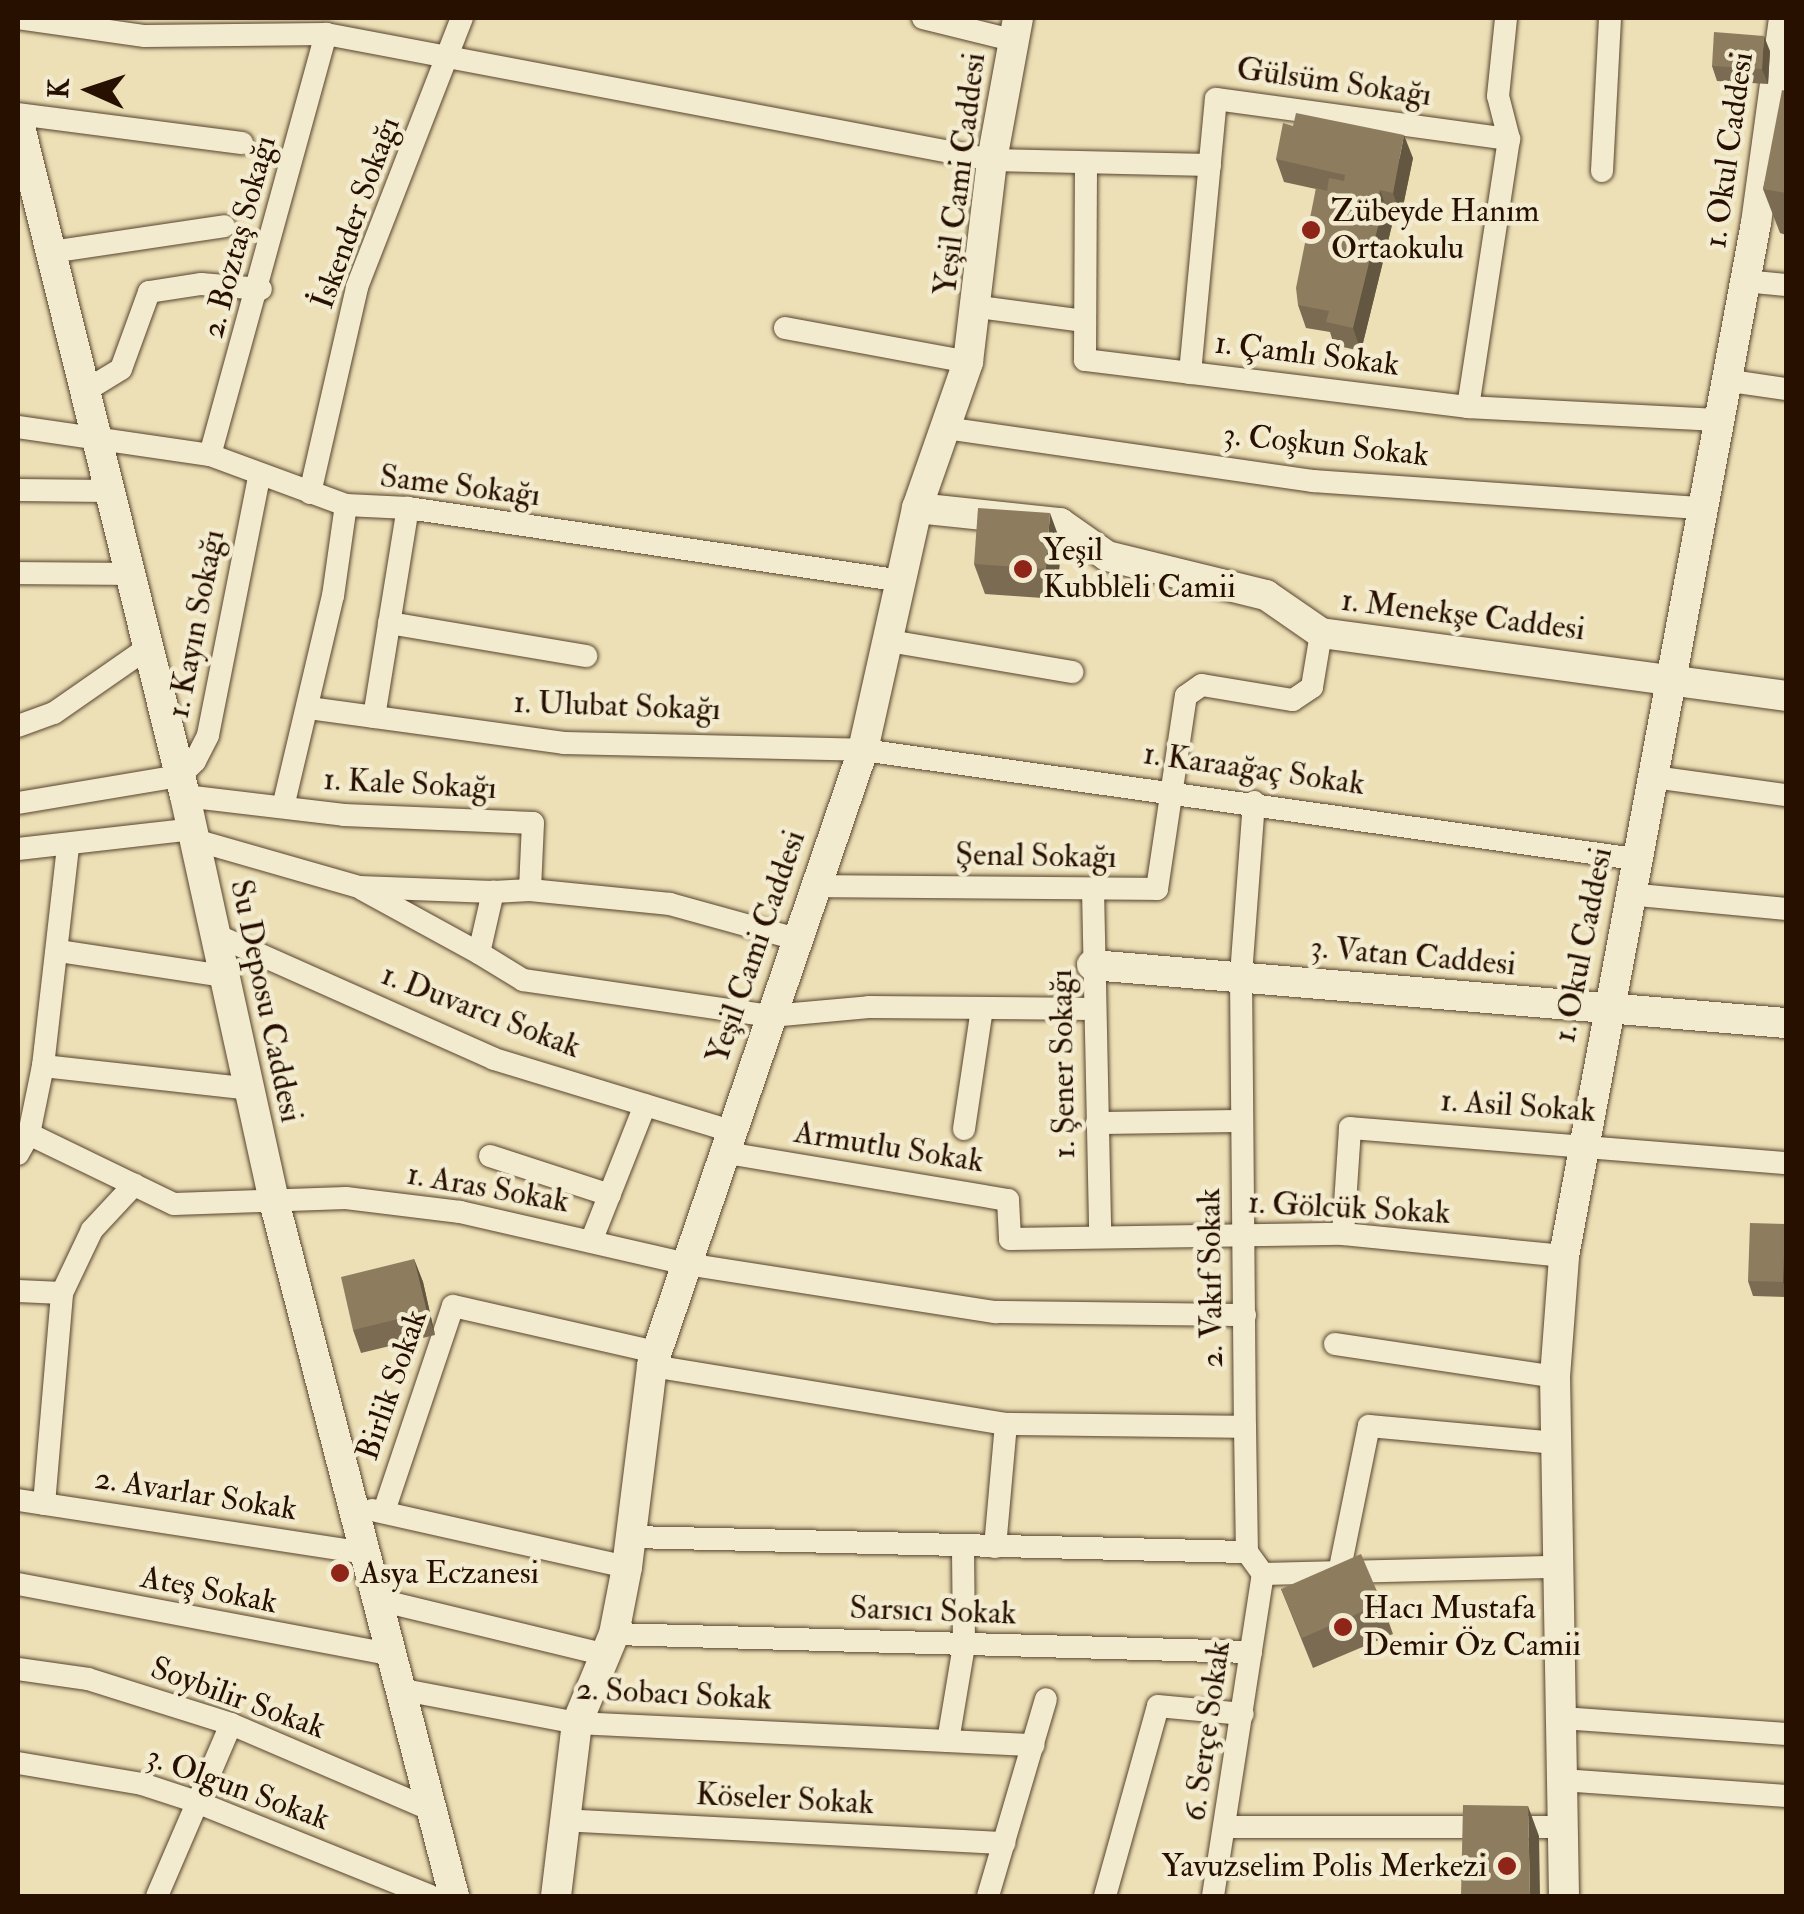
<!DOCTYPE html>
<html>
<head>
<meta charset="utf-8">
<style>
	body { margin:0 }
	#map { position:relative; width:1804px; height:1914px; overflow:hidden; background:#ede0b6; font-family:"IM FELL Double Pica",serif }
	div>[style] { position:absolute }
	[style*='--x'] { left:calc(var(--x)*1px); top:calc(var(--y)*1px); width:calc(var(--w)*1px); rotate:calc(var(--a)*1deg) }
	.roads { filter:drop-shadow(0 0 2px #58442e) drop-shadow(0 0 2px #58442e) }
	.street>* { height:22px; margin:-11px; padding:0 11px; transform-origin:11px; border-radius:11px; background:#f3ebd0 }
	.secondary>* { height:30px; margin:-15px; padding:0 15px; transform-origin:15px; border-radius:15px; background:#f3ebd0 }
	.wall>* { inset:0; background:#7a6b52 }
	.shaded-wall>* { inset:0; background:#635742 }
	.building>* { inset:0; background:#8e7c5f }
	.dots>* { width:28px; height:28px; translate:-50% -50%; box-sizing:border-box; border:5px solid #f3ebd0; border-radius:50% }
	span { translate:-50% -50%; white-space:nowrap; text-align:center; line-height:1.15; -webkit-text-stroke:9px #f3ebd0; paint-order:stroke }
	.street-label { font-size:32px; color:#271000 }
	.poi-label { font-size:32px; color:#271000 }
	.left { translate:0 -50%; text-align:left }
	.right { translate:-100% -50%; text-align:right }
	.frame { position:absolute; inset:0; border:20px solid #271000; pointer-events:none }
	.north { position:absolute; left:40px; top:40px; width:100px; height:100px; -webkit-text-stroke:8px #f3ebd0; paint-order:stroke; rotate:273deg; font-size:28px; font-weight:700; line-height:40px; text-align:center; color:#271000 }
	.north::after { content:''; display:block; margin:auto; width:35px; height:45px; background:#271000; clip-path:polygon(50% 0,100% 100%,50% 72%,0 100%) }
</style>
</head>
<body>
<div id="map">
	<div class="roads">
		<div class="street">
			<i style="--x:18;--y:18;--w:128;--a:8.1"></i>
			<i style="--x:145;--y:36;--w:181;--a:-0.6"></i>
			<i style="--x:326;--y:34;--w:678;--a:10.71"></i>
			<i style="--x:992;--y:160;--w:218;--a:1.3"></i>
			<i style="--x:923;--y:18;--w:92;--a:13.9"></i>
			<i style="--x:18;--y:114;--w:226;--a:7.4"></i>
			<i style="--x:1086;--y:165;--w:195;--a:90.3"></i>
			<i style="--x:1085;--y:360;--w:386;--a:7"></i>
			<i style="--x:1468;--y:407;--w:249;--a:3"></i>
			<i style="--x:1602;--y:171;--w:153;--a:-87"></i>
			<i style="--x:51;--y:252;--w:175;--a:-8.5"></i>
			<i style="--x:1744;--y:281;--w:42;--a:5.4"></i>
			<i style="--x:979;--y:307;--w:106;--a:7.6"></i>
			<i style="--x:785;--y:328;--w:186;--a:10.5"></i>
			<i style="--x:1190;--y:373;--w:275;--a:-84.6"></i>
			<i style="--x:1216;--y:99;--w:296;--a:7.8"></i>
			<i style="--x:1724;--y:380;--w:63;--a:8.3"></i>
			<i style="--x:85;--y:391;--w:42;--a:-31.4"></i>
			<i style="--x:121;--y:369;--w:82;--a:-70"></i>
			<i style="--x:149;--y:292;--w:53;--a:-8.7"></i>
			<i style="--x:201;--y:284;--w:60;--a:4.8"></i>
			<i style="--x:1468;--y:407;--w:271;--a:-81.3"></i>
			<i style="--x:1509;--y:139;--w:44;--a:-104.3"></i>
			<i style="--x:1498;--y:96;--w:78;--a:-84.1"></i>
			<i style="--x:18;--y:427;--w:194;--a:8.3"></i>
			<i style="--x:210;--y:455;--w:145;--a:20.2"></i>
			<i style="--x:346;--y:505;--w:62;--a:2.8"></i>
			<i style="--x:408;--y:508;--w:499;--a:8.4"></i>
			<i style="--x:945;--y:428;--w:372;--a:8.2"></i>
			<i style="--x:1313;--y:481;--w:390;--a:4"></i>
			<i style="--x:210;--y:455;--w:437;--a:-74.6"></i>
			<i style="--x:18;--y:490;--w:90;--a:0.6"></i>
			<i style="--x:310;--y:493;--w:211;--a:-77.1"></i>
			<i style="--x:357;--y:287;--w:289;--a:-68.7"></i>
			<i style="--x:18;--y:573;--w:111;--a:0.5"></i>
			<i style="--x:389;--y:623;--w:200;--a:9.5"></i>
			<i style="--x:889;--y:641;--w:186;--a:9.6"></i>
			<i style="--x:309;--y:708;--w:257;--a:7.8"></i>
			<i style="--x:564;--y:743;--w:299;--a:1.3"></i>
			<i style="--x:863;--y:750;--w:780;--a:8.04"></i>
			<i style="--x:374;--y:717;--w:212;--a:-80.8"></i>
			<i style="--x:18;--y:726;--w:38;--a:-20"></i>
			<i style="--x:54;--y:713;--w:112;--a:-34.8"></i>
			<i style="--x:1654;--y:777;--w:133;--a:7.8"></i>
			<i style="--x:185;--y:796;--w:160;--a:6.8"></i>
			<i style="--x:344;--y:815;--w:189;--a:2.4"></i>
			<i style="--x:533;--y:823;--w:67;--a:92.6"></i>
			<i style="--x:530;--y:890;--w:141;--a:5.7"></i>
			<i style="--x:670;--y:904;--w:131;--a:15.5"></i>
			<i style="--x:1254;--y:802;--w:173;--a:94.3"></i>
			<i style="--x:1241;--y:975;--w:452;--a:89.5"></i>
			<i style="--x:1245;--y:1427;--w:125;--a:89.1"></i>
			<i style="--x:1247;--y:1552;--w:27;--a:54"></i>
			<i style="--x:18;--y:803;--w:164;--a:-9.5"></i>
			<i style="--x:180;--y:776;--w:21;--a:-45"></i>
			<i style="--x:195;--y:761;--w:29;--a:-63"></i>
			<i style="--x:208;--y:735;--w:263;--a:-78.8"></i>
			<i style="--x:283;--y:807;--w:217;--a:-76.7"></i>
			<i style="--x:333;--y:596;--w:92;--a:-81.9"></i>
			<i style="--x:195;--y:840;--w:171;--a:16"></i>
			<i style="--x:359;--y:887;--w:134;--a:2.1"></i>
			<i style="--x:18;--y:849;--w:176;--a:-6.5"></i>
			<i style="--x:814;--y:886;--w:343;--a:0.5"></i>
			<i style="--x:1157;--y:889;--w:195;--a:-81.5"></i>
			<i style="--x:1186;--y:696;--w:19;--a:-35"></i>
			<i style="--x:1202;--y:685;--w:92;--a:9.4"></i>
			<i style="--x:1293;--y:700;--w:23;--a:-34"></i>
			<i style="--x:1312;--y:687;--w:55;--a:-80.5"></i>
			<i style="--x:362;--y:889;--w:133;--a:28.7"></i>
			<i style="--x:479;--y:953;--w:63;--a:-77.1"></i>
			<i style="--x:493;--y:892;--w:37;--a:-3"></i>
			<i style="--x:1093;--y:889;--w:348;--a:88.8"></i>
			<i style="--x:1628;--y:894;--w:159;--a:5.4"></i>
			<i style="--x:216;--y:935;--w:304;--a:24"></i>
			<i style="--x:494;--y:1059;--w:245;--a:16.9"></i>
			<i style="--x:59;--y:951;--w:168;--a:8.6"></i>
			<i style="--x:479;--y:953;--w:52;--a:31.5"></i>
			<i style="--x:523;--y:980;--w:251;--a:8.3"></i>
			<i style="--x:771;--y:1016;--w:98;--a:-5.2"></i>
			<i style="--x:869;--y:1007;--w:224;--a:0.5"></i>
			<i style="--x:43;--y:1066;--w:208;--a:6.3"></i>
			<i style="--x:1097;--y:1123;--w:145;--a:-0.8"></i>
			<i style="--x:964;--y:1129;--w:122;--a:-81.5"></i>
			<i style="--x:29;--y:1134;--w:161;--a:25.8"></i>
			<i style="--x:174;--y:1204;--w:172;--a:-2"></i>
			<i style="--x:346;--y:1198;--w:115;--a:7"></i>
			<i style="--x:460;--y:1212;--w:233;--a:12.9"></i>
			<i style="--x:687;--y:1264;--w:312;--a:8.9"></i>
			<i style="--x:995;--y:1312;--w:250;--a:0.7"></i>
			<i style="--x:721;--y:1152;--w:291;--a:9.5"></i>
			<i style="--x:1008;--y:1200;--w:39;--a:87"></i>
			<i style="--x:1010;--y:1239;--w:333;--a:-0.9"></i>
			<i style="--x:1343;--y:1234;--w:222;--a:5.7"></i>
			<i style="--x:18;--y:1154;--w:23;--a:-61"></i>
			<i style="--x:29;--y:1134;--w:69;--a:-78.4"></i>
			<i style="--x:43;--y:1066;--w:220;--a:-83.5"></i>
			<i style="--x:490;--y:1156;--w:126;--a:18"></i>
			<i style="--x:1343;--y:1234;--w:106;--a:-86.2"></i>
			<i style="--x:1350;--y:1128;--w:437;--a:4.6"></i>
			<i style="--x:592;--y:1239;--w:144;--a:-68.4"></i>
			<i style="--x:18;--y:1291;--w:44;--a:2.6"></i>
			<i style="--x:1335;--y:1344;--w:222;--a:8.5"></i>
			<i style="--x:652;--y:1366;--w:359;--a:9.3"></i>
			<i style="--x:1006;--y:1424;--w:239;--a:0.7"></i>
			<i style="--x:18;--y:1500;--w:352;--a:8.7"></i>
			<i style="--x:44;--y:1504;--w:212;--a:-85.1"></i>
			<i style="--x:62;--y:1293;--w:70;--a:-64.5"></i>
			<i style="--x:92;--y:1230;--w:62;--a:-47"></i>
			<i style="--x:372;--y:1510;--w:261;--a:12.6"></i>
			<i style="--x:384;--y:1511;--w:216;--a:-71.4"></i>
			<i style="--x:453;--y:1306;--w:208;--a:12.8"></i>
			<i style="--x:632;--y:1537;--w:615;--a:1.4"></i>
			<i style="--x:995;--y:1547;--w:123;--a:-84.9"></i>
			<i style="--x:1339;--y:1573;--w:150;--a:-78.5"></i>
			<i style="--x:1369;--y:1426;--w:188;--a:5.2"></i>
			<i style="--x:1263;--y:1574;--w:294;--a:-1.4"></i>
			<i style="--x:18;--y:1584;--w:378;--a:10.7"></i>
			<i style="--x:375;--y:1599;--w:235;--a:13.6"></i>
			<i style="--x:614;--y:1634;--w:637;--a:1.62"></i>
			<i style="--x:18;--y:1669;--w:71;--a:8.1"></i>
			<i style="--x:88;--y:1679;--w:150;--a:17.5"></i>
			<i style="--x:231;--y:1724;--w:215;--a:23.2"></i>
			<i style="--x:399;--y:1689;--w:181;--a:10.8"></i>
			<i style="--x:577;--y:1723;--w:457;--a:2.8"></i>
			<i style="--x:1562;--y:1718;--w:225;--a:4.1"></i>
			<i style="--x:948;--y:1741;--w:97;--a:-80.5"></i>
			<i style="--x:964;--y:1645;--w:100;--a:-90.6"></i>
			<i style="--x:18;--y:1763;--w:126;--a:9.6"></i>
			<i style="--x:142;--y:1784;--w:55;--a:18.1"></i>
			<i style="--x:194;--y:1801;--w:254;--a:21.9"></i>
			<i style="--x:1562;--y:1780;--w:225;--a:4.1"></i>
			<i style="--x:562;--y:1820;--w:443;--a:3"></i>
			<i style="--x:1225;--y:1827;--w:337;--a:0"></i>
			<i style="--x:157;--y:1896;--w:187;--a:-66.7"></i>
			<i style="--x:988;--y:1896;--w:205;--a:-73.6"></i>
			<i style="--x:1105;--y:1896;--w:197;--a:-74.4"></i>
			<i style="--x:1158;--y:1706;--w:85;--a:5.4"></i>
			<i style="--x:1213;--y:1896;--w:326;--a:-81.2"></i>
		</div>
		<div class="secondary">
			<i style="--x:18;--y:119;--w:697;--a:76.14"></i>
			<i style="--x:185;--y:796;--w:415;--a:77.6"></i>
			<i style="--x:274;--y:1201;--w:718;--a:75.48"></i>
			<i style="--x:917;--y:508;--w:144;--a:6"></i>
			<i style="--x:1060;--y:523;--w:57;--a:35.1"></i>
			<i style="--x:1107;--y:556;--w:164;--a:13.8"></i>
			<i style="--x:1266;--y:595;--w:67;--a:34.6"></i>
			<i style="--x:1321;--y:633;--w:469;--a:7.7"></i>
			<i style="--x:1092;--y:965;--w:696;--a:4.78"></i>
			<i style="--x:556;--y:1896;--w:174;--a:-83.1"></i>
			<i style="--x:577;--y:1723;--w:96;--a:-67.4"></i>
			<i style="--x:614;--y:1634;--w:68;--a:-79"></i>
			<i style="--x:627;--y:1567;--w:203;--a:-82.9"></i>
			<i style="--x:652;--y:1366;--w:651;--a:-71.09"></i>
			<i style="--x:863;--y:750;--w:248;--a:-77.4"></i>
			<i style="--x:917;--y:508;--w:155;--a:-70.7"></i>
			<i style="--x:968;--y:362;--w:203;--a:-83.2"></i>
			<i style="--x:992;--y:160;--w:144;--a:-79.6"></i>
			<i style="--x:1564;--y:1896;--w:519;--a:-90.99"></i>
			<i style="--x:1555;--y:1377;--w:121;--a:-85.7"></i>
			<i style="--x:1564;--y:1256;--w:1051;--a:-79.47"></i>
			<i style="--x:1756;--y:223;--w:207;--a:-82.2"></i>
		</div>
	</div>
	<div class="wall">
		<i style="clip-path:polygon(1770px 51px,1768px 84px,1717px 81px,1712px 66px)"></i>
		<i style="clip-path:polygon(1786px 91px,1786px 235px,1780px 233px,1763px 189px)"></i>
		<i style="clip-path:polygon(1413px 158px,1401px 216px,1388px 213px,1392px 225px,1361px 351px,1334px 345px,1330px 332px,1306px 328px,1298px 305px,1316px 189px,1284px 182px,1276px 159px)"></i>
		<i style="clip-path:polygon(1061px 543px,1057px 599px,985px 594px,974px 564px)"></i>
		<i style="clip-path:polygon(1786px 1228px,1786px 1297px,1753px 1296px,1748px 1281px)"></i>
		<i style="clip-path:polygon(414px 1259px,423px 1282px,435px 1335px,361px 1353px,353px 1330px)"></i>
		<i style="clip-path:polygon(1281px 1589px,1382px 1603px,1393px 1634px,1313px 1668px)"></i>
	</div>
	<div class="shaded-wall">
		<i style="clip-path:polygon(1764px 36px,1770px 51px,1768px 84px,1762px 69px)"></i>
		<i style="clip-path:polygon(1404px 135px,1413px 158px,1401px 216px,1393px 193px)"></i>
		<i style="clip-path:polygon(1380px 190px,1392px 225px,1361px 351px,1353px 328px)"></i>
		<i style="clip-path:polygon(1050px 513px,1061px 543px,1057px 599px,1046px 569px)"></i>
		<i style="clip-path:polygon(1785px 1224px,1786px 1228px,1786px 1290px,1783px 1282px)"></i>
		<i style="clip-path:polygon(414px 1259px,423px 1282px,435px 1335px,427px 1312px)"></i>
		<i style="clip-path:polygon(1528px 1806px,1539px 1836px,1540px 1896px,1530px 1896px)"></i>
	</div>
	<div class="building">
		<i style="clip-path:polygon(1714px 32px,1764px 36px,1762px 69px,1712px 66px)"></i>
		<i style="clip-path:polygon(1782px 90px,1786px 91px,1786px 193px,1763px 189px)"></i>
		<i style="clip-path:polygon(1296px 113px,1404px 135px,1393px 193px,1380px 190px,1378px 201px,1384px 202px,1353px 328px,1326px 322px,1329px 311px,1298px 305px,1296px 288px,1316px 188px,1327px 191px,1329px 178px,1344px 181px,1345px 175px,1276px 159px,1283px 123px,1293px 126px)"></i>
		<i style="clip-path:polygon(978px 508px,1050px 513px,1046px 569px,974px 564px)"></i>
		<i style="clip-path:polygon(1750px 1223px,1785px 1224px,1783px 1282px,1748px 1281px)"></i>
		<i style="clip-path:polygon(414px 1259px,427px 1312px,353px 1330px,341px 1277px)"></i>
		<i style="clip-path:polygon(1361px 1554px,1382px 1603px,1302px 1638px,1281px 1589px)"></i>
		<i style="clip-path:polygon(1463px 1805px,1528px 1806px,1530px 1896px,1461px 1896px)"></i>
	</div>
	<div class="dots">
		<i style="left:1311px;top:230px;background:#8f2418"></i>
		<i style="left:1023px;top:569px;background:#8f2418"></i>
		<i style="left:340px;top:1573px;background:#8f2418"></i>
		<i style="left:1343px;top:1627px;background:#8f2418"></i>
		<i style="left:1507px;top:1866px;background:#8f2418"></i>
	</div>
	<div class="street-label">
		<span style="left:1334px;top:82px;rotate:8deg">Gülsüm Sokağı</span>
		<span style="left:1729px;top:150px;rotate:-82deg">1. Okul Caddesi</span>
		<span style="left:960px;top:174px;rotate:-83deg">Yeşil Cami Caddesi</span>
		<span style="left:356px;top:213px;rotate:-70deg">İskender Sokağı</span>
		<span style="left:239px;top:237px;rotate:-75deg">2. Boztaş Sokağı</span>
		<span style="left:1307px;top:354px;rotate:7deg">1. Çamlı Sokak</span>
		<span style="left:1326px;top:445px;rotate:6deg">3. Coşkun Sokak</span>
		<span style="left:460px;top:486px;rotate:7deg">Same Sokağı</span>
		<span style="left:1463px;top:615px;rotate:7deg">1. Menekşe Caddesi</span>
		<span style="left:196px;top:624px;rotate:-79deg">1. Kayın Sokağı</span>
		<span style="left:617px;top:706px;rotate:2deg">1. Ulubat Sokağı</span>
		<span style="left:1254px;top:769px;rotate:8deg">1. Karaağaç Sokak</span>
		<span style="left:410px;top:784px;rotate:3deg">1. Kale Sokağı</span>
		<span style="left:1036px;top:856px;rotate:1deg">Şenal Sokağı</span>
		<span style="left:1583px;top:945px;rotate:-79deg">1. Okul Caddesi</span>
		<span style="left:756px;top:947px;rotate:-71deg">Yeşil Cami Caddesi</span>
		<span style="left:1413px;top:956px;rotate:5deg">3. Vatan Caddesi</span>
		<span style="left:266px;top:1001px;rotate:78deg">Su Deposu Caddesi</span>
		<span style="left:481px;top:1011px;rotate:21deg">1. Duvarcı Sokak</span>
		<span style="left:1063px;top:1064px;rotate:-91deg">1. Şener Sokağı</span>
		<span style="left:1518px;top:1106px;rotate:4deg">1. Asil Sokak</span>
		<span style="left:889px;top:1147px;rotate:9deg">Armutlu Sokak</span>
		<span style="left:488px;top:1188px;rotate:10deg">1. Aras Sokak</span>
		<span style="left:1349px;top:1208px;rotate:3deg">1. Gölcük Sokak</span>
		<span style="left:1211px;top:1278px;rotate:-91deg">2. Vakıf Sokak</span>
		<span style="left:392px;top:1385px;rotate:-71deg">Birlik Sokak</span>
		<span style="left:196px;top:1494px;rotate:9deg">2. Avarlar Sokak</span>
		<span style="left:209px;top:1590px;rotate:11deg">Ateş Sokak</span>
		<span style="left:933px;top:1611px;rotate:2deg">Sarsıcı Sokak</span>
		<span style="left:674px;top:1694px;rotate:3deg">2. Sobacı Sokak</span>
		<span style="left:238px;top:1698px;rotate:20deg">Soybilir Sokak</span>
		<span style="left:1207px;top:1731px;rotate:-82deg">6. Serçe Sokak</span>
		<span style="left:238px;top:1788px;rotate:20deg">3. Olgun Sokak</span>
		<span style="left:785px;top:1799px;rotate:3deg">Köseler Sokak</span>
	</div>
	<div class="poi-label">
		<span class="left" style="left:1331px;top:230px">Zübeyde Hanım<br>Ortaokulu</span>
		<span class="left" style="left:1043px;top:569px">Yeşil<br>Kubbleli Camii</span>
		<span class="left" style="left:360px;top:1573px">Asya Eczanesi</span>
		<span class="left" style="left:1363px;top:1627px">Hacı Mustafa<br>Demir Öz Camii</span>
		<span class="right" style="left:1487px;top:1866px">Yavuzselim Polis Merkezi</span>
	</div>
	<div class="frame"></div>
	<div class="north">K</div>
</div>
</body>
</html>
